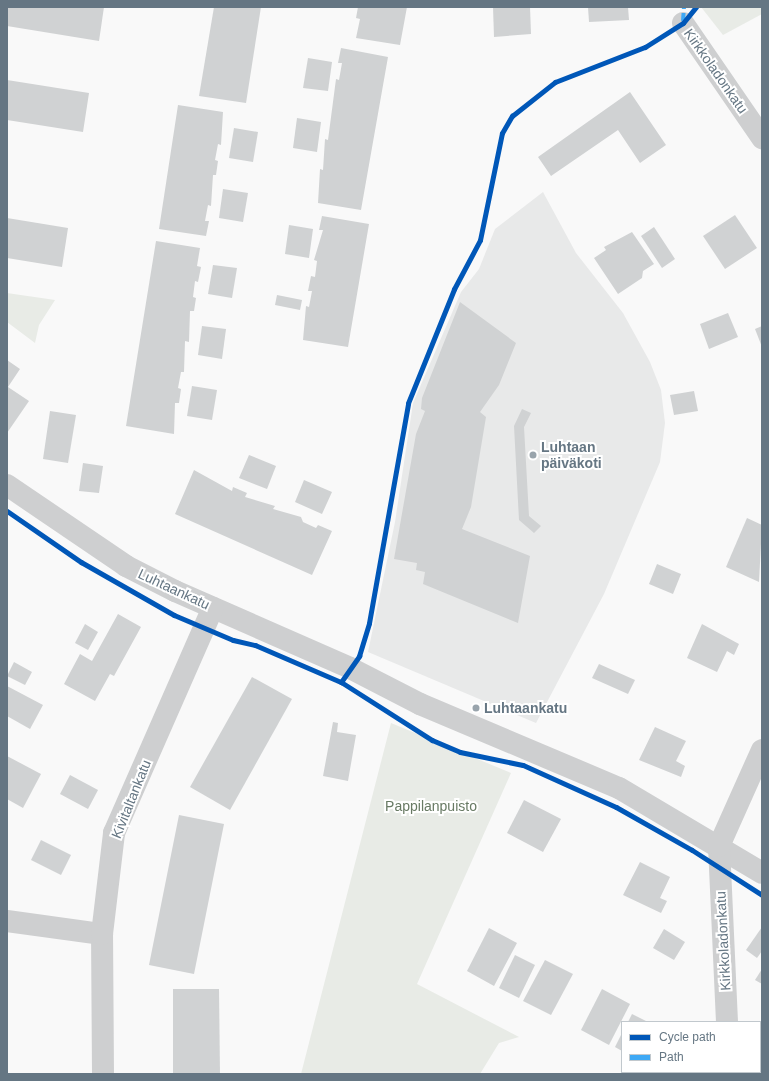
<!DOCTYPE html>
<html>
<head>
<meta charset="utf-8">
<style>
	body { margin:0 }
	#map { position:relative; width:769px; height:1081px; overflow:hidden; background:#f9f9f9; font-family:Arial,sans-serif }
	div>[style] { position:absolute }
	[style*='--x'] { left:calc(var(--x)*1px); top:calc(var(--y)*1px); width:calc(var(--w)*1px); rotate:calc(var(--a)*1deg) }
	.built>* { inset:0; background:#e8e9e9 }
	.green>* { inset:0; background:#e8ebe6 }
	.building>* { inset:0; background:#d0d2d3 }
	.minor>* { height:22px; margin:-11px; padding:0 11px; transform-origin:11px; border-radius:11px; background:#cecfd0 }
	.quiet>* { height:4px; margin-top:-2px; transform-origin:0; background:repeating-linear-gradient(90deg,#3fa9f5 0 8px,transparent 0 12px) }
	.cycleway>* { height:5px; margin:-2.5px; padding:0 2.5px; transform-origin:2.5px; border-radius:2.5px; background:#0057b8 }
	.dots>* { width:11px; height:11px; translate:-50% -50%; box-sizing:border-box; border:2px solid #fff; border-radius:50% }
	span { translate:-50% -50%; white-space:nowrap; text-align:center; line-height:1.15; -webkit-text-stroke:4px #fff; paint-order:stroke }
	.street-label { font-size:14px; color:#657683 }
	.poi-label { font-size:14px; color:#657683; font-weight:700 }
	.left { translate:0 -50%; text-align:left }
	.park-label { font-size:14px; color:#687a64 }
	.frame { position:absolute; inset:0; border:8px solid #657683; pointer-events:none }
	.legend { position:absolute; left:621px; top:1021px; width:140px; height:52px; box-sizing:border-box; background:#fff; border:1px solid #c1c8cd; margin:0; padding:5px 7px; list-style:none; font-size:12px; color:#657683 }
	.legend li { display:flex; align-items:center; gap:8px; height:20px }
	.legend b { width:20px; border:1px solid #c1c8cd }
</style>
</head>
<body>
<div id="map">
	<div class="built">
		<i style="clip-path:polygon(543px 192px,576px 253px,623px 313px,650px 362px,661px 390px,665px 423px,660px 462px,604px 594px,536px 723px,368px 652px,395px 522px,413px 403px,461px 292px,479px 269px,495px 229px)"></i>
	</div>
	<div class="green">
		<i style="clip-path:polygon(701px 7px,762px 7px,762px 14px,723px 35px)"></i>
		<i style="clip-path:polygon(7px 293px,55px 300px,39px 325px,35px 343px,7px 322px)"></i>
		<i style="clip-path:polygon(391px 723px,511px 773px,417px 984px,519px 1037px,499px 1043px,480px 1074px,301px 1074px)"></i>
	</div>
	<div class="building">
		<i style="clip-path:polygon(7px 7px,104px 7px,99px 41px,7px 26px)"></i>
		<i style="clip-path:polygon(214px 7px,261px 7px,246px 103px,199px 96px)"></i>
		<i style="clip-path:polygon(358px 7px,407px 7px,400px 45px,356px 38px,360px 19px,356px 18px)"></i>
		<i style="clip-path:polygon(493px 7px,530px 7px,531px 34px,494px 37px)"></i>
		<i style="clip-path:polygon(588px 7px,628px 7px,629px 20px,589px 22px)"></i>
		<i style="clip-path:polygon(341px 48px,388px 57px,361px 210px,318px 203px,320px 169px,323px 170px,325px 139px,328px 140px,336px 79px,339px 80px,342px 63px,338px 63px)"></i>
		<i style="clip-path:polygon(308px 58px,332px 62px,328px 91px,303px 88px)"></i>
		<i style="clip-path:polygon(7px 80px,89px 93px,83px 132px,7px 120px)"></i>
		<i style="clip-path:polygon(630px 92px,666px 145px,640px 163px,618px 130px,551px 176px,538px 157px)"></i>
		<i style="clip-path:polygon(178px 105px,223px 112px,221px 145px,218px 144px,215px 160px,218px 161px,216px 175px,213px 175px,211px 206px,208px 205px,205px 221px,209px 221px,206px 236px,159px 229px)"></i>
		<i style="clip-path:polygon(297px 118px,321px 122px,317px 152px,293px 148px)"></i>
		<i style="clip-path:polygon(234px 128px,258px 132px,253px 162px,229px 158px)"></i>
		<i style="clip-path:polygon(223px 189px,248px 193px,243px 222px,219px 218px)"></i>
		<i style="clip-path:polygon(735px 215px,757px 248px,725px 269px,703px 236px)"></i>
		<i style="clip-path:polygon(322px 216px,369px 224px,348px 347px,303px 340px,306px 306px,309px 307px,312px 291px,308px 291px,311px 276px,315px 277px,317px 261px,314px 260px,323px 230px,319px 230px)"></i>
		<i style="clip-path:polygon(7px 218px,68px 228px,62px 267px,7px 258px)"></i>
		<i style="clip-path:polygon(289px 225px,313px 229px,309px 258px,285px 254px)"></i>
		<i style="clip-path:polygon(654px 227px,675px 259px,662px 268px,641px 236px)"></i>
		<i style="clip-path:polygon(632px 232px,654px 264px,643px 271px,642px 278px,618px 294px,594px 258px,606px 250px,604px 247px)"></i>
		<i style="clip-path:polygon(156px 241px,200px 248px,197px 266px,201px 267px,198px 282px,195px 281px,193px 297px,196px 298px,194px 311px,190px 311px,189px 342px,185px 341px,184px 372px,181px 372px,178px 388px,181px 389px,179px 403px,175px 403px,174px 434px,126px 426px)"></i>
		<i style="clip-path:polygon(213px 265px,237px 268px,232px 298px,208px 294px)"></i>
		<i style="clip-path:polygon(277px 295px,302px 300px,300px 310px,275px 305px)"></i>
		<i style="clip-path:polygon(460px 302px,516px 343px,499px 385px,480px 412px,486px 417px,471px 507px,462px 529px,530px 556px,518px 623px,423px 584px,425px 572px,416px 570px,417px 563px,394px 559px,416px 434px,425px 411px,421px 409px,422px 398px)"></i>
		<i style="clip-path:polygon(728px 313px,738px 337px,709px 349px,700px 324px)"></i>
		<i style="clip-path:polygon(202px 326px,226px 329px,222px 359px,198px 355px)"></i>
		<i style="clip-path:polygon(762px 326px,762px 347px,755px 329px)"></i>
		<i style="clip-path:polygon(7px 360px,20px 369px,8px 387px,29px 401px,7px 433px)"></i>
		<i style="clip-path:polygon(192px 386px,217px 390px,212px 420px,187px 416px)"></i>
		<i style="clip-path:polygon(694px 391px,698px 411px,674px 415px,670px 395px)"></i>
		<i style="clip-path:polygon(522px 409px,531px 413px,524px 427px,529px 516px,541px 526px,534px 533px,519px 520px,514px 426px)"></i>
		<i style="clip-path:polygon(50px 411px,76px 415px,68px 463px,43px 459px)"></i>
		<i style="clip-path:polygon(249px 455px,276px 466px,267px 489px,239px 478px)"></i>
		<i style="clip-path:polygon(83px 463px,103px 466px,99px 493px,79px 491px)"></i>
		<i style="clip-path:polygon(194px 470px,232px 491px,233px 487px,247px 493px,245px 497px,275px 506px,273px 509px,301px 517px,303px 522px,316px 528px,318px 525px,332px 531px,312px 575px,175px 514px)"></i>
		<i style="clip-path:polygon(304px 480px,332px 492px,322px 514px,295px 502px)"></i>
		<i style="clip-path:polygon(747px 518px,762px 525px,759px 582px,726px 567px)"></i>
		<i style="clip-path:polygon(657px 564px,681px 574px,673px 594px,649px 584px)"></i>
		<i style="clip-path:polygon(118px 614px,141px 627px,114px 676px,110px 674px,95px 701px,64px 684px,80px 654px,92px 661px)"></i>
		<i style="clip-path:polygon(85px 624px,98px 632px,88px 650px,75px 643px)"></i>
		<i style="clip-path:polygon(702px 624px,739px 644px,734px 655px,727px 651px,717px 672px,687px 658px)"></i>
		<i style="clip-path:polygon(14px 662px,32px 672px,25px 685px,7px 676px)"></i>
		<i style="clip-path:polygon(599px 664px,635px 680px,628px 694px,592px 678px)"></i>
		<i style="clip-path:polygon(252px 677px,292px 699px,230px 810px,190px 787px)"></i>
		<i style="clip-path:polygon(7px 686px,43px 705px,30px 729px,7px 716px)"></i>
		<i style="clip-path:polygon(333px 722px,338px 723px,337px 732px,356px 735px,348px 781px,323px 776px)"></i>
		<i style="clip-path:polygon(655px 727px,686px 741px,676px 761px,685px 766px,681px 777px,639px 760px)"></i>
		<i style="clip-path:polygon(7px 756px,41px 774px,23px 808px,7px 799px)"></i>
		<i style="clip-path:polygon(70px 775px,98px 790px,88px 809px,60px 794px)"></i>
		<i style="clip-path:polygon(524px 800px,561px 819px,543px 852px,507px 833px)"></i>
		<i style="clip-path:polygon(179px 815px,224px 824px,194px 974px,149px 965px)"></i>
		<i style="clip-path:polygon(41px 840px,71px 855px,61px 875px,31px 860px)"></i>
		<i style="clip-path:polygon(640px 862px,670px 877px,660px 898px,667px 901px,661px 913px,623px 895px)"></i>
		<i style="clip-path:polygon(762px 927px,762px 951px,757px 958px,746px 950px)"></i>
		<i style="clip-path:polygon(489px 928px,517px 943px,494px 986px,467px 971px)"></i>
		<i style="clip-path:polygon(664px 929px,685px 942px,674px 960px,653px 948px)"></i>
		<i style="clip-path:polygon(515px 955px,535px 965px,519px 998px,499px 988px)"></i>
		<i style="clip-path:polygon(545px 960px,573px 974px,551px 1015px,523px 1001px)"></i>
		<i style="clip-path:polygon(762px 969px,762px 984px,755px 980px)"></i>
		<i style="clip-path:polygon(173px 989px,219px 989px,220px 1074px,173px 1074px)"></i>
		<i style="clip-path:polygon(602px 989px,630px 1004px,609px 1045px,581px 1030px)"></i>
		<i style="clip-path:polygon(632px 1014px,648px 1022px,628px 1022px)"></i>
		<i style="clip-path:polygon(622px 1033px,622px 1051px,615px 1047px)"></i>
	</div>
	<div class="minor">
		<i style="--x:683;--y:23;--w:140;--a:55.5"></i>
		<i style="--x:7;--y:485;--w:144;--a:34.2"></i>
		<i style="--x:126;--y:566;--w:55;--a:27"></i>
		<i style="--x:175;--y:591;--w:191;--a:23.7"></i>
		<i style="--x:350;--y:668;--w:79;--a:27.2"></i>
		<i style="--x:420;--y:704;--w:216;--a:22.9"></i>
		<i style="--x:619;--y:788;--w:166;--a:30.7"></i>
		<i style="--x:7;--y:921;--w:96;--a:7.8"></i>
		<i style="--x:727;--y:1022;--w:176;--a:-92.6"></i>
		<i style="--x:719;--y:846;--w:105;--a:-65.9"></i>
		<i style="--x:729;--y:1072;--w:2;--a:90"></i>
		<i style="--x:103;--y:1074;--w:140;--a:-90.4"></i>
		<i style="--x:102;--y:934;--w:102;--a:-83.2"></i>
		<i style="--x:114;--y:833;--w:246;--a:-66.3"></i>
	</div>
	<div class="quiet">
		<i style="--x:683;--y:21;--w:14;--a:-86"></i>
	</div>
	<div class="cycleway">
		<i style="--x:7;--y:511;--w:90;--a:34.6"></i>
		<i style="--x:81;--y:562;--w:107;--a:29.7"></i>
		<i style="--x:174;--y:615;--w:64;--a:23"></i>
		<i style="--x:233;--y:640;--w:23;--a:13"></i>
		<i style="--x:255;--y:645;--w:94;--a:23.3"></i>
		<i style="--x:341;--y:682;--w:108;--a:32.5"></i>
		<i style="--x:432;--y:740;--w:30;--a:23"></i>
		<i style="--x:460;--y:752;--w:64;--a:11.7"></i>
		<i style="--x:523;--y:765;--w:102;--a:24.3"></i>
		<i style="--x:616;--y:807;--w:87;--a:29.5"></i>
		<i style="--x:692;--y:850;--w:83;--a:32.7"></i>
		<i style="--x:341;--y:682;--w:32;--a:-55"></i>
		<i style="--x:359;--y:656;--w:34;--a:-73"></i>
		<i style="--x:369;--y:623;--w:223;--a:-79.9"></i>
		<i style="--x:408;--y:403;--w:123;--a:-68"></i>
		<i style="--x:454;--y:289;--w:55;--a:-62"></i>
		<i style="--x:480;--y:240;--w:109;--a:-78.4"></i>
		<i style="--x:502;--y:133;--w:20;--a:-60"></i>
		<i style="--x:512;--y:116;--w:55;--a:-38.3"></i>
		<i style="--x:555;--y:82;--w:97;--a:-21.3"></i>
		<i style="--x:645;--y:47;--w:45;--a:-32.3"></i>
		<i style="--x:683;--y:23;--w:21;--a:-51"></i>
	</div>
	<div class="dots">
		<i style="left:533px;top:455px;background:#99a4ac"></i>
		<i style="left:476px;top:708px;background:#99a4ac"></i>
	</div>
	<div class="street-label">
		<span style="left:716px;top:71px;rotate:55deg">Kirkkoladonkatu</span>
		<span style="left:174px;top:589px;rotate:25deg">Luhtaankatu</span>
		<span style="left:131px;top:799px;rotate:-68deg">Kivitaltankatu</span>
		<span style="left:723px;top:941px;rotate:-93deg">Kirkkoladonkatu</span>
	</div>
	<div class="poi-label">
		<span class="left" style="left:541px;top:455px">Luhtaan<br>päiväkoti</span>
		<span class="left" style="left:484px;top:708px">Luhtaankatu</span>
	</div>
	<div class="park-label">
		<span style="left:431px;top:806px">Pappilanpuisto</span>
	</div>
	<div class="frame"></div>
	<ul class="legend">
	<li><b style="height:5px;background:#0057b8"></b>Cycle path</li>
	<li><b style="height:5px;background:#3fa9f5"></b>Path</li>
	</ul>
</div>
</body>
</html>
